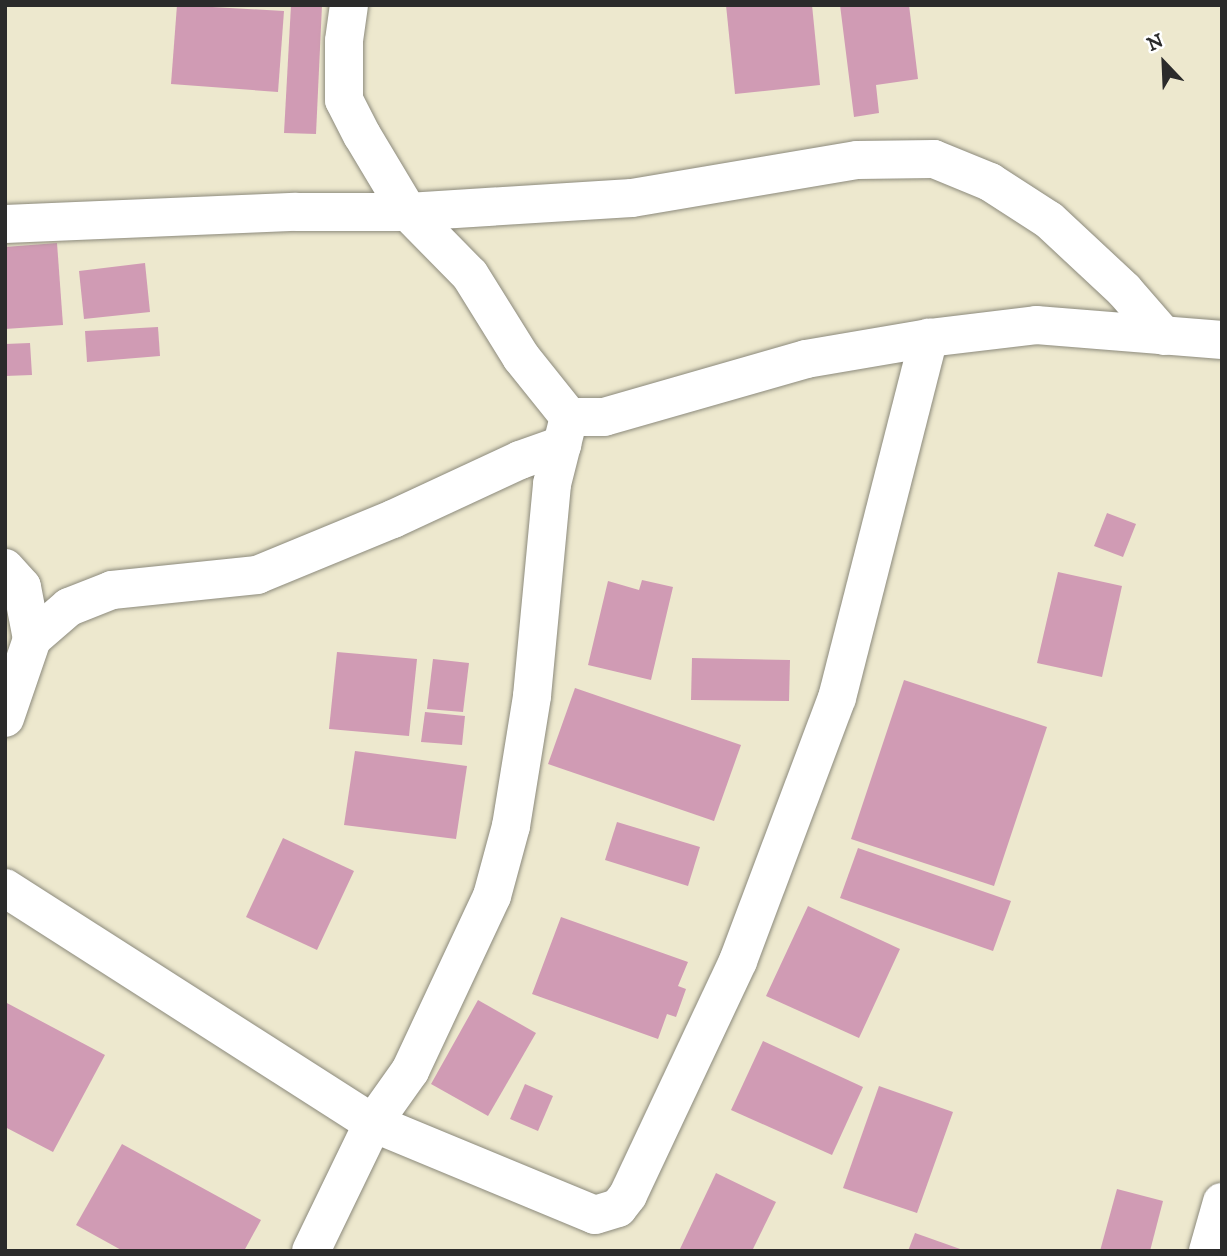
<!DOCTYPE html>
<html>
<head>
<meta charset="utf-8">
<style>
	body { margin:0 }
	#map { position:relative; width:1227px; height:1256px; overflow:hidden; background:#ede8ce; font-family:"IM FELL DW Pica",serif }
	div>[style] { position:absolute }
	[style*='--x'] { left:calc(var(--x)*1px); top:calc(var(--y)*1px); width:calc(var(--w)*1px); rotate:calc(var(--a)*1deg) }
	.building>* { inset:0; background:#d09bb4 }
	.roads { filter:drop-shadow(0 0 2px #8c8a7c) drop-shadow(0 0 2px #8c8a7c) }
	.street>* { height:38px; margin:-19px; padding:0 19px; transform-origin:19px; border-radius:19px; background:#fff }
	span { translate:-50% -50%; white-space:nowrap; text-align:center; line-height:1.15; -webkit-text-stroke:7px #fff; paint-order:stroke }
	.frame { position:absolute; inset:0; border:7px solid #2b2b2b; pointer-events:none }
	.north { position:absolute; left:1129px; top:28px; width:70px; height:70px; -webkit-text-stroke:5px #fff; paint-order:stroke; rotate:337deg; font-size:19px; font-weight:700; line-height:28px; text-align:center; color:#2b2b2b }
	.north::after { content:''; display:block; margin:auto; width:24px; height:32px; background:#2b2b2b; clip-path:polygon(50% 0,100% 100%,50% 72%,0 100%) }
</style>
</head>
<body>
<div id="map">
	<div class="building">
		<i style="clip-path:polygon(177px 5px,284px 11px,278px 92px,171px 84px)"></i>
		<i style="clip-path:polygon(291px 5px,322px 5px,316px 134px,284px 133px)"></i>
		<i style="clip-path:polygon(726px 5px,812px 5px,820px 85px,735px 94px)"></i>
		<i style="clip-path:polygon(840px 5px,909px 5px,918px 79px,876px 85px,879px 113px,854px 117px)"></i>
		<i style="clip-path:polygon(57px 243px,63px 325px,5px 329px,5px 247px)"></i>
		<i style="clip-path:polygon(145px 263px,150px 312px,84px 319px,79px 271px)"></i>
		<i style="clip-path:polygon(158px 327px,160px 356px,87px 362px,85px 331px)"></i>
		<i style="clip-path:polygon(30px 343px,32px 375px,5px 376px,5px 344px)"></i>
		<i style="clip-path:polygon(1107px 513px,1136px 524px,1123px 557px,1094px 546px)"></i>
		<i style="clip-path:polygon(1058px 572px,1122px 586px,1102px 677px,1037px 663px)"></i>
		<i style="clip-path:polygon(642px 580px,673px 587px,651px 680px,588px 665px,608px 581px,639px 590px)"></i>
		<i style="clip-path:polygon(337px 652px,417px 659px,409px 736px,329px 729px)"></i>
		<i style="clip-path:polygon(692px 658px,790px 660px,789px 701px,691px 700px)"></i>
		<i style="clip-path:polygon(433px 659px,469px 663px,463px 712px,427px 709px)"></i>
		<i style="clip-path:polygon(904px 680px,1047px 727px,994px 886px,851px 839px)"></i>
		<i style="clip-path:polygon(575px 688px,741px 745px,714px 821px,548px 764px)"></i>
		<i style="clip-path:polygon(425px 712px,465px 716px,462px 745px,421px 742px)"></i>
		<i style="clip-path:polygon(355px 751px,467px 766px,456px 839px,344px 825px)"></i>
		<i style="clip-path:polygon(617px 822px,700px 847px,688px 886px,605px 860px)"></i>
		<i style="clip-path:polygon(283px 838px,354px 871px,317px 950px,246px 917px)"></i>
		<i style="clip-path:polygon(858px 848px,1011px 901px,993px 951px,840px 898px)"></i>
		<i style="clip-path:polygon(808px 906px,900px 949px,859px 1038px,766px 996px)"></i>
		<i style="clip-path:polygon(561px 917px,688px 962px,678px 986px,686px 989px,676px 1017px,667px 1014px,658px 1039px,532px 994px)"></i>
		<i style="clip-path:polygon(478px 1000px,536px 1033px,488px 1116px,431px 1084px)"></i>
		<i style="clip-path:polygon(5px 1002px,105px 1055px,53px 1152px,5px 1127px)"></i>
		<i style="clip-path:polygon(763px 1041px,863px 1087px,832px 1155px,731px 1110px)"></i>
		<i style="clip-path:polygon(525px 1084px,553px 1096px,538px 1131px,510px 1119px)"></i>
		<i style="clip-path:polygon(879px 1086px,953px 1112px,917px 1213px,843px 1188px)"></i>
		<i style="clip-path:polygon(122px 1144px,261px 1220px,244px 1251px,123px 1251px,76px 1225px)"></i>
		<i style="clip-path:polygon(716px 1173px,776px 1202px,752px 1251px,679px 1251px)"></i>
		<i style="clip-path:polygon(1117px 1189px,1163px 1201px,1150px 1251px,1100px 1251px)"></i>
		<i style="clip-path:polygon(915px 1233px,963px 1250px,963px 1251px,908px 1251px)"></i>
	</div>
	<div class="roads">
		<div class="street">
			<i style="--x:349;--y:5;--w:36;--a:98"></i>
			<i style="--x:344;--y:41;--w:59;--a:90"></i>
			<i style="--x:344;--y:100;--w:39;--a:63"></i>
			<i style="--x:362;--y:135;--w:90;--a:59.1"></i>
			<i style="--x:408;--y:212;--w:88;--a:45.5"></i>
			<i style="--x:470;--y:275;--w:97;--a:58.1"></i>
			<i style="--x:521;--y:357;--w:77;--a:51.3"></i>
			<i style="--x:5;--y:224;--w:291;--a:-2.4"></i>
			<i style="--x:296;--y:212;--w:112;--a:0"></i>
			<i style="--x:408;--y:212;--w:224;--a:-3.6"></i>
			<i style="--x:632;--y:198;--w:228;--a:-9.6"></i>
			<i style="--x:857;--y:160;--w:77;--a:-0.7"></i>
			<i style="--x:934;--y:159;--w:61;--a:22.3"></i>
			<i style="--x:990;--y:182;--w:70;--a:32.8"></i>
			<i style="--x:1049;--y:220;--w:103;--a:43"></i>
			<i style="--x:1124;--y:290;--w:61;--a:49"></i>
			<i style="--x:569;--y:417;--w:35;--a:0"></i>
			<i style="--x:604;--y:417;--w:210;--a:-16"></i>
			<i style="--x:806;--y:359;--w:125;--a:-9.7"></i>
			<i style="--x:929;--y:338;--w:108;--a:-6.9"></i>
			<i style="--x:1036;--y:325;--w:187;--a:4.6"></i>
			<i style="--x:5;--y:568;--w:25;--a:48"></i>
			<i style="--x:22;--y:587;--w:53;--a:79.1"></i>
			<i style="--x:5;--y:718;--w:83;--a:-71.1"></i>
			<i style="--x:32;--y:639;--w:49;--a:-40.9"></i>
			<i style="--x:69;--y:607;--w:46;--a:-21.6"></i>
			<i style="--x:112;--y:590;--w:146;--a:-5.9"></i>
			<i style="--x:257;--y:575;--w:147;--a:-22.4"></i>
			<i style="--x:393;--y:519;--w:140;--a:-24.9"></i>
			<i style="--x:520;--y:460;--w:45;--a:-19.7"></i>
			<i style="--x:5;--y:888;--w:437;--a:32.6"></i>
			<i style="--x:373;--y:1123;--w:240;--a:22.5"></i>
			<i style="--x:595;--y:1215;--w:24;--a:-17"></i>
			<i style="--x:618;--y:1208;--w:16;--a:-52"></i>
			<i style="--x:628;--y:1195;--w:259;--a:-64.8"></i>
			<i style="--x:738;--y:961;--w:281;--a:-69.4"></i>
			<i style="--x:837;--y:698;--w:372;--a:-75.7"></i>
			<i style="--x:311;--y:1251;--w:142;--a:-64.2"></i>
			<i style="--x:373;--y:1123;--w:64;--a:-54.6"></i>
			<i style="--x:410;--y:1071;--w:193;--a:-64.9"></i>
			<i style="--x:492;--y:896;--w:73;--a:-74.8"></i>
			<i style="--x:511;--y:826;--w:132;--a:-80.8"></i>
			<i style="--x:532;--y:696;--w:213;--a:-84.6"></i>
			<i style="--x:552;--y:484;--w:69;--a:-75.8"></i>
			<i style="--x:1208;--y:1251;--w:51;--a:-74.1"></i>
		</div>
	</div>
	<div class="frame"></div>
	<div class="north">N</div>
</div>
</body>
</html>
